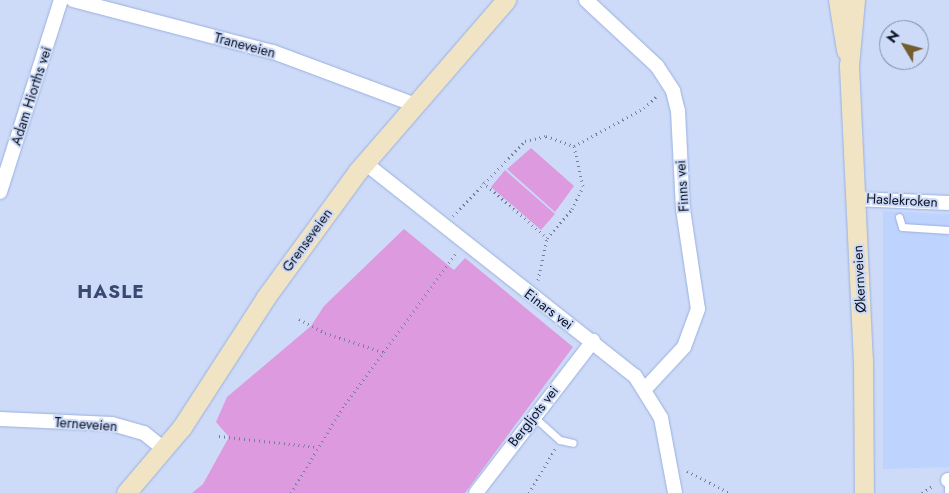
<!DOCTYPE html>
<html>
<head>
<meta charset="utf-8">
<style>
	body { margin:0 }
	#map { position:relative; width:949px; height:493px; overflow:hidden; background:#cddbf8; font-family:Jost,sans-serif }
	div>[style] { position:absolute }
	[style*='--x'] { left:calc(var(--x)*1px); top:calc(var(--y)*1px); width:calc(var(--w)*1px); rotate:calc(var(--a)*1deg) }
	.built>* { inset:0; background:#bfd3ff }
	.green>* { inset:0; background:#dd9adf }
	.path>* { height:3px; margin-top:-1.5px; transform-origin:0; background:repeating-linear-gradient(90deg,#747f96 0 1px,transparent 0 5px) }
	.roads { filter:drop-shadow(0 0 1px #9bb0de) drop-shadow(0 0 1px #9bb0de) }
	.lane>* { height:7px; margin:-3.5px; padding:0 3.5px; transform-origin:3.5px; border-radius:3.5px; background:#fff }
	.street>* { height:14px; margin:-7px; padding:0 7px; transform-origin:7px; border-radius:7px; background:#fff }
	.secondary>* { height:19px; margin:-9.5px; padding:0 9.5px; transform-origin:9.5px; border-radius:9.5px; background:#f1e4c4 }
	span { translate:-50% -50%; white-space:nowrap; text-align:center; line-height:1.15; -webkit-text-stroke:4px #cddbf8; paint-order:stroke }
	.street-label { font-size:14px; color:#0b1222 }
	.district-label { font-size:19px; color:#394a72; font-weight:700; letter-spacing:1px }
	.north { position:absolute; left:879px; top:20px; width:50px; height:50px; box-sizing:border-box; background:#cddbf8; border:1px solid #7f8ba2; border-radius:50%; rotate:307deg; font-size:14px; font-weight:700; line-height:20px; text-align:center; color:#0b1222 }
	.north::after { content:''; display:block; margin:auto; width:18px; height:22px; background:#735d2d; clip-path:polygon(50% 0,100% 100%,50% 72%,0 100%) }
</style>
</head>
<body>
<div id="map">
	<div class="built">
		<i style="clip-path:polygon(883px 211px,949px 214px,949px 467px,883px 469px)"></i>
	</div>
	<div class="green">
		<i style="clip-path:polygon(531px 148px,574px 186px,555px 212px,507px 169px)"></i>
		<i style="clip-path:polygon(505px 170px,555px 214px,541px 230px,491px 187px)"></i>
		<i style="clip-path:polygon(404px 229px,454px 270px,465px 258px,573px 347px,465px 493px,192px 493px,203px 484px,229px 437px,216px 422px,227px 397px,311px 326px,324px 306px)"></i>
	</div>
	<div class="path">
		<i style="--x:483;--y:182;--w:85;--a:41.2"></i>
		<i style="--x:453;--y:216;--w:104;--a:-46.2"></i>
		<i style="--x:525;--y:141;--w:22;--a:-13"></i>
		<i style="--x:546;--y:136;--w:30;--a:20"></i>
		<i style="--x:574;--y:146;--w:80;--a:-28.5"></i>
		<i style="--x:644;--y:108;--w:19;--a:-43"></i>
		<i style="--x:538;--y:280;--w:43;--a:-77.9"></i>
		<i style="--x:547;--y:238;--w:38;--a:-49"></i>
		<i style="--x:572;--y:209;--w:25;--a:-64"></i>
		<i style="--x:583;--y:186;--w:41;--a:-102.7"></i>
		<i style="--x:299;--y:319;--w:30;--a:28"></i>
		<i style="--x:325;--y:333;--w:61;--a:18.1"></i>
		<i style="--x:219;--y:436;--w:99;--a:6.4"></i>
		<i style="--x:687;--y:471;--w:48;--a:27.1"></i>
		<i style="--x:291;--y:493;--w:104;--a:-58.8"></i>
		<i style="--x:345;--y:404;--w:189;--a:-53.6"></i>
		<i style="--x:529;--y:493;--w:51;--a:-59.4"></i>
		<i style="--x:922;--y:493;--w:14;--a:-34"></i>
	</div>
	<div class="roads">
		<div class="lane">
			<i style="--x:899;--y:217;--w:10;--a:73"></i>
			<i style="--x:902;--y:227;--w:47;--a:3.7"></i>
			<i style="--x:533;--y:416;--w:36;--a:42"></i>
			<i style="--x:560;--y:440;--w:13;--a:13"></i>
			<i style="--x:948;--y:493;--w:13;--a:-90"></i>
		</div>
		<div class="street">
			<i style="--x:73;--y:0;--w:207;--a:14.6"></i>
			<i style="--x:273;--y:52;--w:149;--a:20.4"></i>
			<i style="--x:586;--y:0;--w:97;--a:42.9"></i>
			<i style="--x:657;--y:66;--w:30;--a:57"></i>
			<i style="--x:673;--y:91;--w:21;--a:76"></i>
			<i style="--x:678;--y:111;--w:98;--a:87.1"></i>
			<i style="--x:683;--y:209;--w:101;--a:81.5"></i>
			<i style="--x:698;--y:309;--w:40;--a:110.2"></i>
			<i style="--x:684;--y:347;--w:57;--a:132.9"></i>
			<i style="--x:365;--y:163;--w:344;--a:38.3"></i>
			<i style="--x:635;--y:376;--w:49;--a:58.2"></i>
			<i style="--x:661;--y:418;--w:76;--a:79.4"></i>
			<i style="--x:0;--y:192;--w:201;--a:-72.4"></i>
			<i style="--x:855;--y:199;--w:94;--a:2.4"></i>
			<i style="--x:0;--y:419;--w:112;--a:2.6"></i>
			<i style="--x:112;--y:424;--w:33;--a:16"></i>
			<i style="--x:144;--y:433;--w:27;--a:39"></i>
			<i style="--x:948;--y:480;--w:1;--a:0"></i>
			<i style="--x:476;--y:493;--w:192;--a:-52.4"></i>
		</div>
		<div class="secondary">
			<i style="--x:838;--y:0;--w:51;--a:80.9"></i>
			<i style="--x:855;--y:0;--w:66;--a:95.2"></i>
			<i style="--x:849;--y:66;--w:294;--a:87.3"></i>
			<i style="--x:863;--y:360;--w:133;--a:89.6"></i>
			<i style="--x:126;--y:493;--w:87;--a:-49.7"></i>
			<i style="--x:182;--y:427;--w:155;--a:-57.1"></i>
			<i style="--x:266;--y:297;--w:155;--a:-53.9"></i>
			<i style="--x:357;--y:172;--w:228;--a:-49.1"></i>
		</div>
	</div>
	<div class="street-label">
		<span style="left:245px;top:45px;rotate:15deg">Traneveien</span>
		<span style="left:31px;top:96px;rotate:-72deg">Adam Hiorths vei</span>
		<span style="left:682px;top:186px;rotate:-94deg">Finns vei</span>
		<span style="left:902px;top:200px;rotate:3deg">Haslekroken</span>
		<span style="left:307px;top:240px;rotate:-54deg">Grenseveien</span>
		<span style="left:859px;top:279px;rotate:-93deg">Økernveien</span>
		<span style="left:549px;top:309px;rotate:37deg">Einars vei</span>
		<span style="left:533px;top:416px;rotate:-52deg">Bergljots vei</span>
		<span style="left:86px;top:424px;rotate:4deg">Terneveien</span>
	</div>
	<div class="district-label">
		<span style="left:111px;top:292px">HASLE</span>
	</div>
	<div class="north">N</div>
</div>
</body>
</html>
